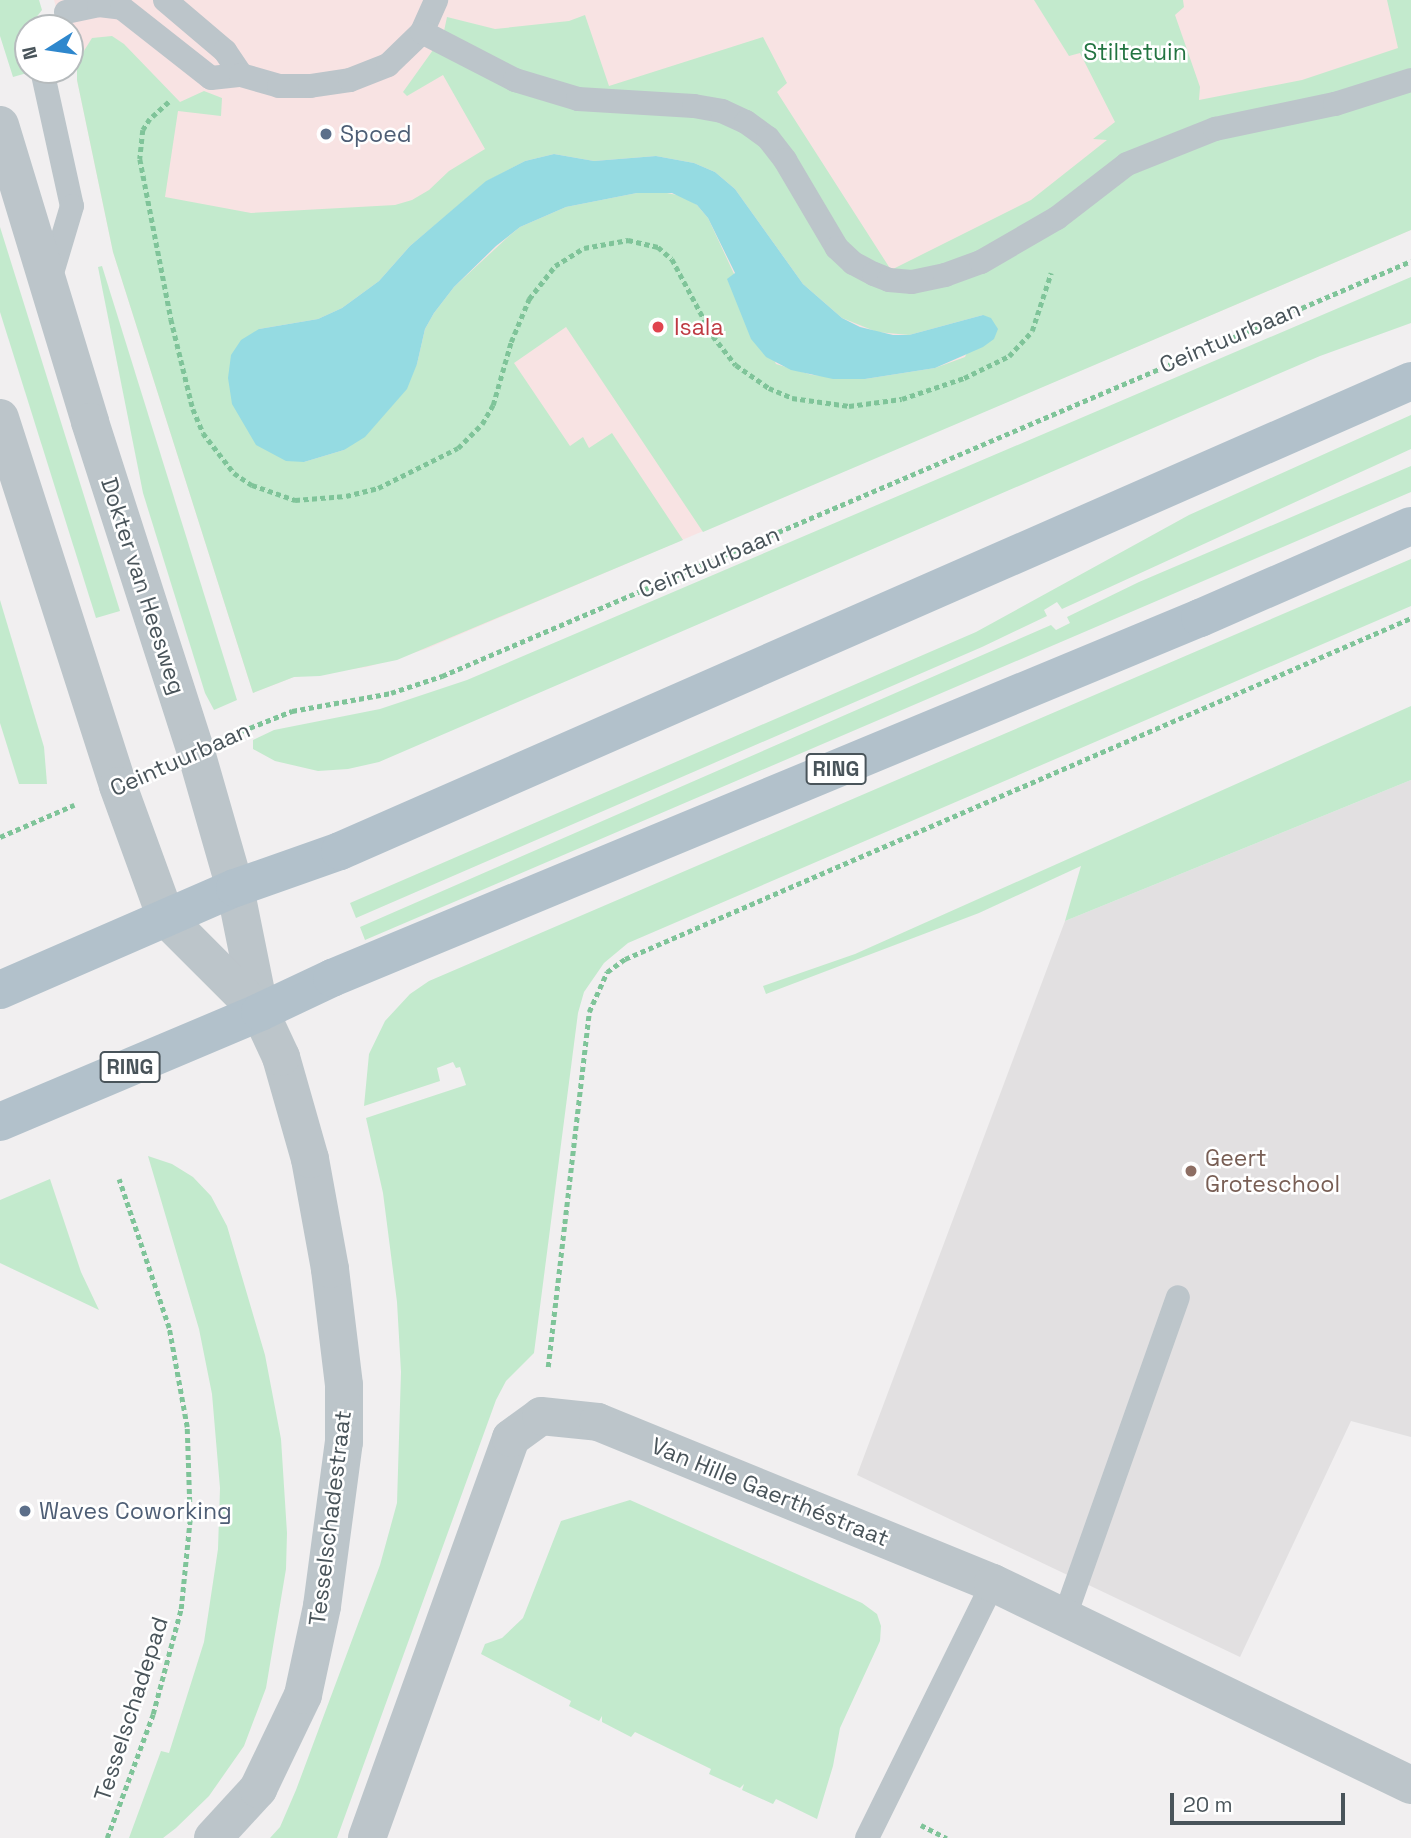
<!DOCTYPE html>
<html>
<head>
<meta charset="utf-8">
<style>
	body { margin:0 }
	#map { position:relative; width:1411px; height:1838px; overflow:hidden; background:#f1eff0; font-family:"Space Grotesk",sans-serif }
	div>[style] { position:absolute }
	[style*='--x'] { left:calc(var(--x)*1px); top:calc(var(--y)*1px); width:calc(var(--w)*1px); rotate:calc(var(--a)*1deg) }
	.education>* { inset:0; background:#e2e0e1 }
	.medical>* { inset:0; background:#f8e3e3 }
	.green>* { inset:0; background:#c3eacd }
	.water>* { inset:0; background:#95dbe2 }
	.path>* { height:4.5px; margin-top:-2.25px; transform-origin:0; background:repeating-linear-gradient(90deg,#7fc499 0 5px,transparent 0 8.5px) }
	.service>* { height:24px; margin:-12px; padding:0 12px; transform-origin:12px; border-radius:12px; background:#bcc5ca }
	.minor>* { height:38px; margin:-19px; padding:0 19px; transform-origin:19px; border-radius:19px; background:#bcc5ca }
	.tertiary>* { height:38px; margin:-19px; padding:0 19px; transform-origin:19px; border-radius:19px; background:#bcc5ca }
	.primary>* { height:38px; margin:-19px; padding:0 19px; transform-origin:19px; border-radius:19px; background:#b2c1cb }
	.dots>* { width:19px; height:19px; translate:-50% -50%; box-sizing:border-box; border:4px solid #fff; border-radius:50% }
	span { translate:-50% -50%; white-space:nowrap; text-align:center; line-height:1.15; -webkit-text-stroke:5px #fff; paint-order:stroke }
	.shield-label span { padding:2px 5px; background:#fff; border:2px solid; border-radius:5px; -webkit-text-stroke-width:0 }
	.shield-label { font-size:21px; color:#49545a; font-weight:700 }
	.park-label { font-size:23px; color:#227441 }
	.service-label { font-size:23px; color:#4e5e75 }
	.left { translate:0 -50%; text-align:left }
	.health-label { font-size:23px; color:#be3a42 }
	.street-label { font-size:23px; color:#49545a }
	.education-label { font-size:23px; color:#785e54 }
	.north { position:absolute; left:14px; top:14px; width:70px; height:70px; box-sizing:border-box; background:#fff; border:2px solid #b6bbbd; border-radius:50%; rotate:258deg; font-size:19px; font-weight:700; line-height:28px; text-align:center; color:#49545a }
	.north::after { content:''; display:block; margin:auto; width:24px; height:32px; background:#2e87cd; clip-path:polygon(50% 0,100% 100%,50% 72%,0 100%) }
	.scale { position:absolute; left:1170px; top:1793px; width:175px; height:32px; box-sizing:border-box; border:4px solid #49545a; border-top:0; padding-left:9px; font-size:21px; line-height:24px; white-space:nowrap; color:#49545a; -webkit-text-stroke:5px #fff; paint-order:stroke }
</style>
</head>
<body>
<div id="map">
	<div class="education">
		<i style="clip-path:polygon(1411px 780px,1411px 1437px,1351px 1421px,1240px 1657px,857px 1475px,1065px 921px)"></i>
	</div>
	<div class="medical">
		<i style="clip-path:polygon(54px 0,1411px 0,1411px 230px,426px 649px,367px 667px,294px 677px,253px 693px,113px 252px,77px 80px,80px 54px,70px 48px,70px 28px,62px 28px)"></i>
	</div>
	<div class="green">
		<i style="clip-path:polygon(0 0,39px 0,42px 10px,28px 28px,24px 44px,27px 73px,13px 77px,0 36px)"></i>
		<i style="clip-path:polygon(evenodd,1034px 0,1183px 0,1184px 7px,1175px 15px,1200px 87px,1199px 100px,1302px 80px,1398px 48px,1387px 0,1411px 0,1411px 230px,703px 532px,566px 327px,514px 363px,570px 446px,583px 437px,589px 448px,612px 433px,683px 540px,397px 660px,320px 676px,294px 677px,253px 693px,113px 252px,77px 80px,77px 62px,92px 38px,112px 36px,124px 44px,180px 102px,204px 91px,222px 98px,221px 116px,178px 111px,165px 197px,251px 213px,395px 205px,412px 200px,429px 190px,449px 171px,485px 149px,443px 75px,407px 96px,403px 92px,433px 50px,444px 31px,447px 17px,495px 29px,569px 21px,585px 15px,609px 86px,763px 37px,787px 83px,777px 92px,891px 270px,1031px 200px,1107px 140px,1093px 139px,1115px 122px,1080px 53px,1069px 56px,1034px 0,554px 154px,594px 161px,656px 156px,694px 163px,715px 172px,735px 189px,803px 284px,842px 318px,877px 332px,909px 335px,983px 315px,965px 357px,935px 368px,865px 379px,812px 375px,776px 364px,708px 218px,697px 205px,682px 196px,657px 191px,637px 193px,566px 207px,520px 227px,509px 236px,454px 287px,434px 313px,425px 329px,417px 364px,344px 450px,304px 462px,259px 329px,318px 319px,342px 308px,379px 281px,410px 246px,487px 181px,525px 161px,554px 154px)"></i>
		<i style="clip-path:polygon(0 227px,120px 611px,96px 618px,0 312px)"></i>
		<i style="clip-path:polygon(102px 266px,237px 700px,214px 710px,205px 693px,143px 493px,98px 267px)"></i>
		<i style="clip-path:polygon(1411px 277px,1411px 323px,1320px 356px,379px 762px,348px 769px,318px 771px,275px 761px,253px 749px,253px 740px,274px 730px,380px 709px,467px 680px)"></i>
		<i style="clip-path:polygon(1411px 415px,1411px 449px,1062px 609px,1057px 602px,1044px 610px,1047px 616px,982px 647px,356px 918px,350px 903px,976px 632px,1189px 515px)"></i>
		<i style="clip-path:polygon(1411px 466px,1411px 492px,365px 940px,360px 927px,1051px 625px,1056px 630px,1070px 623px,1067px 617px,1139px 582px)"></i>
		<i style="clip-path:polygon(1411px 559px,1411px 606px,628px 943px,604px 963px,584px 992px,578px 1013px,534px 1353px,506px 1381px,496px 1400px,337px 1838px,270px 1838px,280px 1827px,296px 1790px,380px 1565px,397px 1503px,401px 1372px,397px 1302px,383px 1193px,366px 1118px,466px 1085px,460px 1067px,456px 1068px,453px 1062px,437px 1068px,440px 1081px,364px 1106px,369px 1054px,385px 1021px,410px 994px,429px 981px)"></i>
		<i style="clip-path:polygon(0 600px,44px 747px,47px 784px,19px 784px,0 723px)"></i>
		<i style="clip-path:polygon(1411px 706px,1411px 780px,1065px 921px,1081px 866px,979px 913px,766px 994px,763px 986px,855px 954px)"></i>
		<i style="clip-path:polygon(148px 1156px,172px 1164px,193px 1177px,211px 1196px,227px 1226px,265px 1355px,281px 1439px,287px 1533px,286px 1569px,266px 1688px,244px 1746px,209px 1796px,176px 1828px,163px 1838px,129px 1838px,161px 1751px,169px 1753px,204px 1642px,218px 1549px,220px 1488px,212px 1394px,199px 1329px)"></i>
		<i style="clip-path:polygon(50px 1179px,81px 1272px,99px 1310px,0 1263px,0 1200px)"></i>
		<i style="clip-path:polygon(630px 1500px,862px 1603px,877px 1614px,881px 1626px,880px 1641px,840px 1728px,833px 1766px,817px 1819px,776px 1799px,773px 1804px,742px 1790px,744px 1784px,740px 1788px,709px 1774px,711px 1769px,635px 1732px,631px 1737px,602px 1722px,602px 1716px,599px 1721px,569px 1706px,571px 1701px,481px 1654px,485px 1644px,502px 1638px,523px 1618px,561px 1521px)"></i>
	</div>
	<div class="water">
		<i style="clip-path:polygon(554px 154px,594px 161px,656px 156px,694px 163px,715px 172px,735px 189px,803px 284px,842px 318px,860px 327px,893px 335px,909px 335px,983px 315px,991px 318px,998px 329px,994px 339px,983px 347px,935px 368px,865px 379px,833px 379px,791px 370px,766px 357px,751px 339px,727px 279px,735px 273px,708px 218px,697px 205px,672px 193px,637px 193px,566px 207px,520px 227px,496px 246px,454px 287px,434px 313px,425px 329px,417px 364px,407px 389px,365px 437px,344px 450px,304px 462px,286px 461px,256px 445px,232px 404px,228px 378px,231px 355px,241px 340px,259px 329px,318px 319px,342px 308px,379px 281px,410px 246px,486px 181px,525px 161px)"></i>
	</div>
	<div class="path">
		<i style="--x:169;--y:102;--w:25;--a:138"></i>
		<i style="--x:150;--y:119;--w:13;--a:122"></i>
		<i style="--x:143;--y:130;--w:29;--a:96"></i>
		<i style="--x:140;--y:159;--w:163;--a:79"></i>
		<i style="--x:171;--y:319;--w:93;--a:76.3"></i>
		<i style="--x:193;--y:409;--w:26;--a:67"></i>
		<i style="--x:203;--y:433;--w:51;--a:52.2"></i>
		<i style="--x:234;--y:473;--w:22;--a:34"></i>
		<i style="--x:252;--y:485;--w:46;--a:19.2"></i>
		<i style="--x:295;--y:500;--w:51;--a:-4.5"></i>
		<i style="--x:346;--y:496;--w:33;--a:-14"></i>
		<i style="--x:378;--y:488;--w:89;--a:-26.6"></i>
		<i style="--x:458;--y:448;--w:34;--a:-45"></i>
		<i style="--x:482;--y:424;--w:22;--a:-60"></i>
		<i style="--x:493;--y:405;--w:66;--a:-74.1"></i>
		<i style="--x:511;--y:342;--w:47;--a:-67.3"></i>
		<i style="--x:529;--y:299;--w:42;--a:-51.8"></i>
		<i style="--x:555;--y:266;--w:34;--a:-32"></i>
		<i style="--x:584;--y:248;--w:45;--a:-10.3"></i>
		<i style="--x:628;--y:240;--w:31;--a:13"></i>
		<i style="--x:658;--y:247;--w:18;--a:41"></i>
		<i style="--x:672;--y:259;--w:87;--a:62"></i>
		<i style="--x:713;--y:336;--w:37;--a:52"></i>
		<i style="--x:736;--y:365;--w:40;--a:34.9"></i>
		<i style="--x:769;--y:388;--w:25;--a:23"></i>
		<i style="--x:792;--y:398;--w:58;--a:8"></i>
		<i style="--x:849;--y:406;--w:53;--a:-7.5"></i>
		<i style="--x:902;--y:399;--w:65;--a:-18.7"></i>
		<i style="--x:964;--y:378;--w:50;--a:-26.1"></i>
		<i style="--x:1009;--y:356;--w:34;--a:-47"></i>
		<i style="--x:1032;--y:331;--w:61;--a:-71.9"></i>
		<i style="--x:242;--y:731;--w:54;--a:-21.8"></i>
		<i style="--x:292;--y:711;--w:101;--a:-10.3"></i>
		<i style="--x:391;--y:693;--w:54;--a:-18.4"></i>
		<i style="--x:442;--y:676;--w:1054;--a:-23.18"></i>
		<i style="--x:0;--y:837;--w:81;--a:-23.4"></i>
		<i style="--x:548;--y:1367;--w:357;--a:-83.4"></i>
		<i style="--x:589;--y:1012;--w:44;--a:-65.8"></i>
		<i style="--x:607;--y:972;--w:22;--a:-36"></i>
		<i style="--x:625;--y:959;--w:857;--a:-23.45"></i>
		<i style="--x:921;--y:1825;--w:29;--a:27"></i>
		<i style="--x:107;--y:1838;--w:132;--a:-69.6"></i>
		<i style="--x:153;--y:1714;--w:109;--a:-75.1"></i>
		<i style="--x:181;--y:1609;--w:90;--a:-84.3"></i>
		<i style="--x:190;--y:1519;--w:92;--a:-91.9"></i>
		<i style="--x:187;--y:1427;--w:101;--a:-100.3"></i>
		<i style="--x:169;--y:1328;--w:157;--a:-108.6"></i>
	</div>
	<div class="service">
		<i style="--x:165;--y:0;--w:79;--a:40.4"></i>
		<i style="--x:225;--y:51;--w:29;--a:56"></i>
		<i style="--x:66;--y:12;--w:34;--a:-12"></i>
		<i style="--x:99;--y:5;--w:23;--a:7"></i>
		<i style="--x:122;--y:8;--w:113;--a:38.2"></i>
		<i style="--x:211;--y:78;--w:30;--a:-6"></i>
		<i style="--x:241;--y:75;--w:40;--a:16"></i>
		<i style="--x:279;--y:86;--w:31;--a:0"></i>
		<i style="--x:310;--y:86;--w:40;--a:-8.5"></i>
		<i style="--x:350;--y:80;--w:41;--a:-21.5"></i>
		<i style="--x:388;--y:65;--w:47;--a:-44.1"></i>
		<i style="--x:422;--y:32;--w:35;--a:-66"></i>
		<i style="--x:422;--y:32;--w:105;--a:27.3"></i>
		<i style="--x:515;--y:80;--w:66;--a:16.8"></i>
		<i style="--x:578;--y:99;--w:116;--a:3.5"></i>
		<i style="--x:694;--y:106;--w:28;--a:10"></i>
		<i style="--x:722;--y:111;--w:26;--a:25"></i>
		<i style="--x:746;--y:122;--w:27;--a:36"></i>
		<i style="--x:768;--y:138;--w:28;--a:52"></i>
		<i style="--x:785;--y:160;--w:102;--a:59.4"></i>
		<i style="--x:837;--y:248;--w:22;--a:43"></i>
		<i style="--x:853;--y:263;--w:24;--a:28"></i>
		<i style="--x:874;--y:274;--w:16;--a:22"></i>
		<i style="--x:889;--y:280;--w:23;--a:5"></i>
		<i style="--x:912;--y:282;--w:34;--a:-12"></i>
		<i style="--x:945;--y:275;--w:38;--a:-20"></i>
		<i style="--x:981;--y:262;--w:88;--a:-30.1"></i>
		<i style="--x:1057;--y:218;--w:88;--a:-37.6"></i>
		<i style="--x:1127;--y:164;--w:95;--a:-21.7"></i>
		<i style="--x:1215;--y:129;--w:123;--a:-11.8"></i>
		<i style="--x:1335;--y:104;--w:80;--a:-17.5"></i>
		<i style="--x:42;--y:70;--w:139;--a:77.6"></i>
		<i style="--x:72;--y:206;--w:80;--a:106.6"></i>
		<i style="--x:1065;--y:1616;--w:338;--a:-70.5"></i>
		<i style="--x:867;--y:1838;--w:284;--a:-63.7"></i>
	</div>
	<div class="minor">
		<i style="--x:213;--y:1838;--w:67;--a:-47.4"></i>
		<i style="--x:258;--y:1789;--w:104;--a:-64.4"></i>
		<i style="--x:303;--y:1695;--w:91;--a:-77.9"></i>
		<i style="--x:322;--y:1606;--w:165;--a:-82.4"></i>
		<i style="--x:344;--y:1442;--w:57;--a:-90"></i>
		<i style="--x:344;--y:1385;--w:117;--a:-96.9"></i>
		<i style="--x:330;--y:1269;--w:112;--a:-100.3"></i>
		<i style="--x:310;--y:1159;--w:106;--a:-105.9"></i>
		<i style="--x:281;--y:1057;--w:50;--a:-115"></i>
		<i style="--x:367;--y:1838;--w:425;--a:-70.2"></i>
		<i style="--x:511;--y:1438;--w:37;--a:-36"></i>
		<i style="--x:541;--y:1416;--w:57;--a:6"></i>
		<i style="--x:598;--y:1422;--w:427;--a:22.2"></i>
		<i style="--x:993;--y:1583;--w:464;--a:25.8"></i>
	</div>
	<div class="tertiary">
		<i style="--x:0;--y:125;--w:310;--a:73.1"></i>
		<i style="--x:90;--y:422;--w:347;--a:72.2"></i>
		<i style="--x:196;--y:752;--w:141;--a:74"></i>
		<i style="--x:235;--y:888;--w:126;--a:78.6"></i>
		<i style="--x:0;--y:418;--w:386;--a:72.2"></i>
		<i style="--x:118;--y:786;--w:140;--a:70"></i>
		<i style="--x:166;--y:918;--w:133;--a:45"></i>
	</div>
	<div class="primary">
		<i style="--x:0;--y:990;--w:256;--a:-23.5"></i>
		<i style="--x:235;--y:888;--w:111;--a:-19.4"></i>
		<i style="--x:340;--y:851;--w:1170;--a:-23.69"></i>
		<i style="--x:0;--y:1122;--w:282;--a:-22.9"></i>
		<i style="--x:260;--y:1012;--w:80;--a:-25.3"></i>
		<i style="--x:332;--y:978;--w:940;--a:-22.53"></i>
		<i style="--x:1200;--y:618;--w:230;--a:-23.6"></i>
	</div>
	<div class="dots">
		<i style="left:326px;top:134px;background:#5c6f8a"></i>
		<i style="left:658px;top:327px;background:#e0444e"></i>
		<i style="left:1191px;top:1171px;background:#8d6e63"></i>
		<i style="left:25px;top:1511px;background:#5c6f8a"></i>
	</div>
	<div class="shield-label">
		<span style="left:836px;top:769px">RING</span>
		<span style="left:130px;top:1067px">RING</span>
	</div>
	<div class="park-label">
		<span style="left:1135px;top:52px">Stiltetuin</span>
	</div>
	<div class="service-label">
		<span class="left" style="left:340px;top:134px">Spoed</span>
		<span class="left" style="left:39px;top:1511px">Waves Coworking</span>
	</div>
	<div class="health-label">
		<span class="left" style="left:674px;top:327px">Isala</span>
	</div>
	<div class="street-label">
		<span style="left:1230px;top:337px;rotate:-23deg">Ceintuurbaan</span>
		<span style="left:709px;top:562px;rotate:-23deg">Ceintuurbaan</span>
		<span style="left:143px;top:586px;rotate:72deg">Dokter van Heesweg</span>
		<span style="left:180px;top:759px;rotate:-24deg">Ceintuurbaan</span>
		<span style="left:770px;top:1492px;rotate:22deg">Van Hille Gaerthéstraat</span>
		<span style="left:330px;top:1518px;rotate:-83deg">Tesselschadestraat</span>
		<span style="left:131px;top:1709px;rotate:-72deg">Tesselschadepad</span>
	</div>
	<div class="education-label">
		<span class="left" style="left:1205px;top:1171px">Geert<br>Groteschool</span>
	</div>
	<div class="north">N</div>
	<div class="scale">20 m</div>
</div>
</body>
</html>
